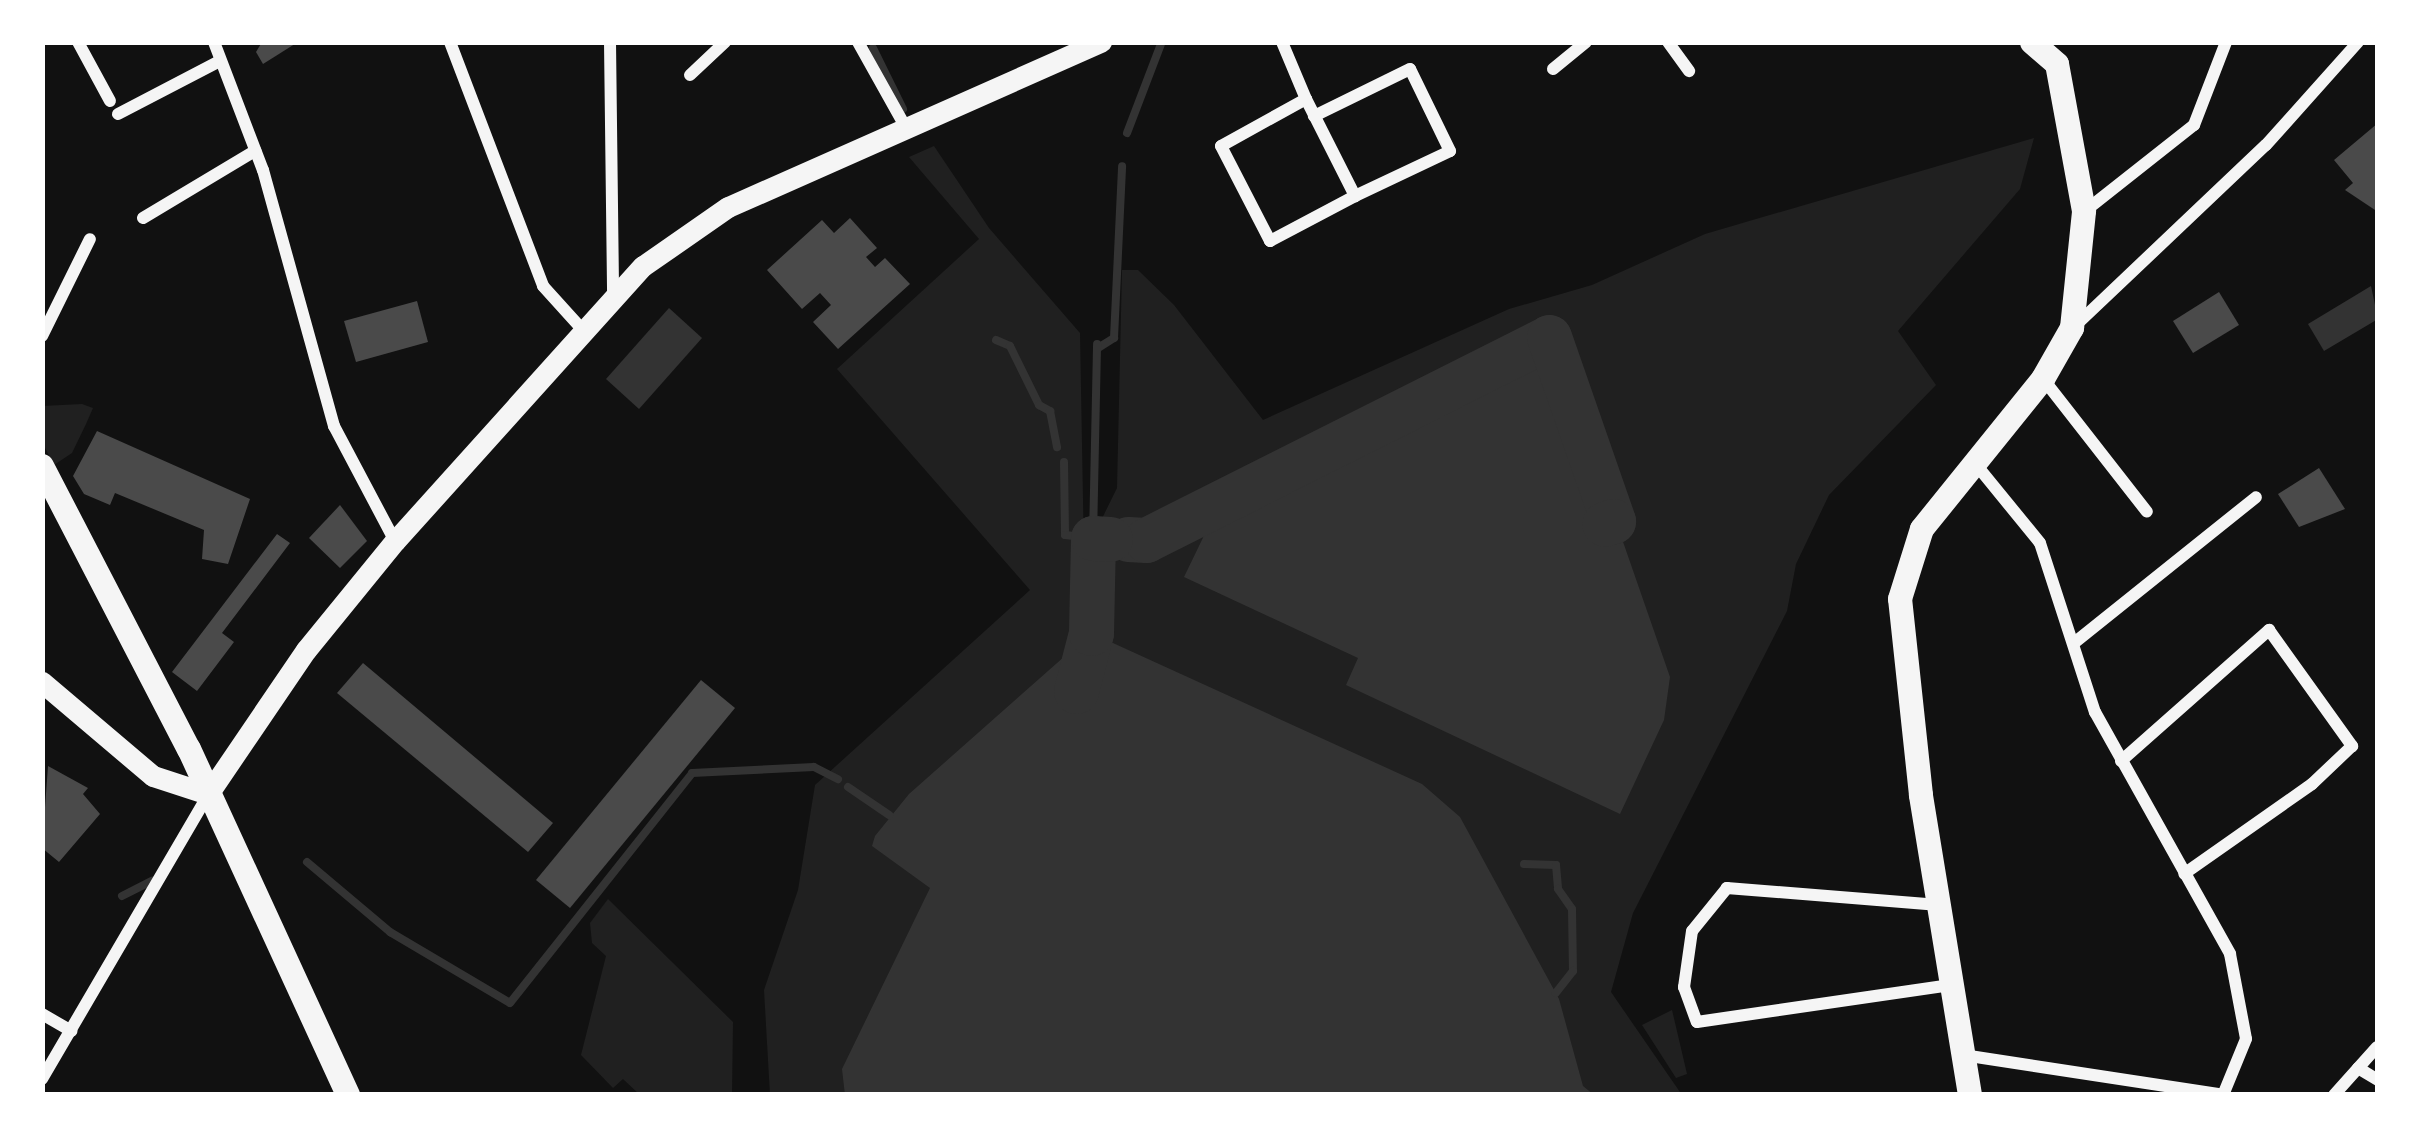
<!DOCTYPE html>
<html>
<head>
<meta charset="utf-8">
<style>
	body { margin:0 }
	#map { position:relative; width:2420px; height:1137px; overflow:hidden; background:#111; font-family:Roboto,sans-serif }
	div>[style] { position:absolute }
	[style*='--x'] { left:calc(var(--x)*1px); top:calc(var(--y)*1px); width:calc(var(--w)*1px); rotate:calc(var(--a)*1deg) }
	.green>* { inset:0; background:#202020 }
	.water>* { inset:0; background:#333 }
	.stream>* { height:8px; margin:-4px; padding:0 4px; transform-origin:4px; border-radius:4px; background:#333 }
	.river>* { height:45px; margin:-22.5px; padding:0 22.5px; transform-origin:22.5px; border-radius:22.5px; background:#333 }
	.building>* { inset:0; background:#4a4a4a }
	.minor>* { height:12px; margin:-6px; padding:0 6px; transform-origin:6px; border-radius:6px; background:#f5f5f5 }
	.tertiary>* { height:21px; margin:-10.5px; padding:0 10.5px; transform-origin:10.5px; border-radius:10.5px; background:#f5f5f5 }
	.secondary>* { height:24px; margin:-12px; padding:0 12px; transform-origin:12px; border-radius:12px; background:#f5f5f5 }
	span { translate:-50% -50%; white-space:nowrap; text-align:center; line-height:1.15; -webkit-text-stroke:12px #fff; paint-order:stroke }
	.frame { position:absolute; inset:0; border:45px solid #fff; pointer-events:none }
</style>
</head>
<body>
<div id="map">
	<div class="green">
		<i style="clip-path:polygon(2034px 138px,2020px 189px,1898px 331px,1936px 385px,1829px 495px,1796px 564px,1787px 611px,1633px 913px,1611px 992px,1682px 1095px,770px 1095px,764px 990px,798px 890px,815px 785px,1030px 590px,837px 369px,979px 239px,909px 157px,934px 146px,989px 228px,1080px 333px,1084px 555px,1117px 488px,1122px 270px,1138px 270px,1174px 305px,1263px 420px,1509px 309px,1592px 285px,1705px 234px)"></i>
		<i style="clip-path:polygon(82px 404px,93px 408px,86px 424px,72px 453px,54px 465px,42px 442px,42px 406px)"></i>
		<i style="clip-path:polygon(608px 899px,733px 1022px,732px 1095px,640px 1095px,623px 1079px,613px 1088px,581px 1055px,606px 956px,592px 943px,590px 923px)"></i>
		<i style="clip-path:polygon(1672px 1010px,1687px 1074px,1676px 1078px,1642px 1025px)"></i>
	</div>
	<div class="water">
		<i style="clip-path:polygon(2371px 286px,2378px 319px,2324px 351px,2308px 324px)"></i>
		<i style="clip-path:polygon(669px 308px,702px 338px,639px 409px,606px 379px)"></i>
		<i style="clip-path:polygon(1542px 352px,1610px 540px,1621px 536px,1670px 677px,1664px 720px,1620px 814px,1346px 685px,1358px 658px,1184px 577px,1213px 517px)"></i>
		<i style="clip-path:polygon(1091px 633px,1422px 784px,1460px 817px,1559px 999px,1583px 1086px,1594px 1095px,845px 1095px,842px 1069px,930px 888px,872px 846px,875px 836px,909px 794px)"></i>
	</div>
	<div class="stream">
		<i style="--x:873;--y:48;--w:68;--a:63.8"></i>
		<i style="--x:1127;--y:133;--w:95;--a:-69.1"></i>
		<i style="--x:996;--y:340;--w:15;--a:23"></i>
		<i style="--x:1010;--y:346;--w:66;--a:63.8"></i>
		<i style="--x:1039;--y:405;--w:13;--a:29"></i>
		<i style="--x:1050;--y:411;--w:37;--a:79"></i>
		<i style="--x:1098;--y:348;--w:19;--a:-32"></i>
		<i style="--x:1114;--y:338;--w:172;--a:-87.3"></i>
		<i style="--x:1064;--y:462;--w:73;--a:89.2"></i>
		<i style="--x:1065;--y:535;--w:28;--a:6"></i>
		<i style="--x:1093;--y:538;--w:194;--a:-88.8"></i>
		<i style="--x:848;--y:787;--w:50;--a:34.3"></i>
		<i style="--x:307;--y:862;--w:109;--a:40.1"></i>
		<i style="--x:390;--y:932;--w:139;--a:30.6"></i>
		<i style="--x:510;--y:1003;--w:293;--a:-51.6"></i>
		<i style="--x:692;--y:773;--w:122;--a:-2.8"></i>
		<i style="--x:814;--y:767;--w:27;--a:27"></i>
		<i style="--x:1524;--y:864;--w:32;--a:2"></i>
		<i style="--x:1556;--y:865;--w:24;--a:85"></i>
		<i style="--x:1558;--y:889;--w:24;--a:55"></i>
		<i style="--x:1572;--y:909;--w:62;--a:89.1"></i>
		<i style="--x:1573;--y:971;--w:28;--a:128"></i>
		<i style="--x:122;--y:896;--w:34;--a:-27"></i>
	</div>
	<div class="river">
		<i style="--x:1128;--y:539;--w:18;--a:3"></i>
		<i style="--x:1146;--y:540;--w:451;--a:-26.7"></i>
		<i style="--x:1549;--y:337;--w:195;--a:70.8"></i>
		<i style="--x:1613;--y:521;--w:9;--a:162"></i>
		<i style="--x:1076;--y:691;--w:60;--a:-75.5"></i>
		<i style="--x:1091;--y:633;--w:95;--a:-88.8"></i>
		<i style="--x:1093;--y:538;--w:17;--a:3"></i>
	</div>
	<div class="building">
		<i style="clip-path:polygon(262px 42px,298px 42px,263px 64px,256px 52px)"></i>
		<i style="clip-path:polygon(2378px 123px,2378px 207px,2375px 210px,2345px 190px,2353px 183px,2334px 160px)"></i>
		<i style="clip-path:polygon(850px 218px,877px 248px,866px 257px,875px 267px,885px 258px,910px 284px,838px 349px,813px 322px,831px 305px,820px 293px,802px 309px,767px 270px,822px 220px,834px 233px)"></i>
		<i style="clip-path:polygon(2219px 292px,2239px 325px,2193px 353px,2173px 321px)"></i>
		<i style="clip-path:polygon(417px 301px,428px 342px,356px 362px,344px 321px)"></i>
		<i style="clip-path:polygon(97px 431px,250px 499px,228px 564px,202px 559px,204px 530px,115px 493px,110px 505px,84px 494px,73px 476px)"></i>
		<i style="clip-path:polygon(2319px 468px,2345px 509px,2299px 527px,2278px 494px)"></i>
		<i style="clip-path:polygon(340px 505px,367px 541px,340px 568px,309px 538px)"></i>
		<i style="clip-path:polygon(277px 534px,290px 543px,222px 633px,234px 642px,197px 691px,172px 672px)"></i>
		<i style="clip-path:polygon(363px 663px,553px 823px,528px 852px,337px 693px)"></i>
		<i style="clip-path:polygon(701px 680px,735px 708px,570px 908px,536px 880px)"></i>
		<i style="clip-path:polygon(48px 766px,88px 788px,83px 794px,100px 814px,59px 862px,42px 848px)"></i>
	</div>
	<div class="minor">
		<i style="--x:78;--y:42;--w:67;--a:61.5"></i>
		<i style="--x:214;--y:42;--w:137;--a:69.1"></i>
		<i style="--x:263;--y:170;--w:266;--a:74.5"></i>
		<i style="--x:334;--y:426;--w:130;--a:62.1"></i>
		<i style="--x:450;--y:42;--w:261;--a:69.1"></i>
		<i style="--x:543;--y:286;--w:57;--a:47.9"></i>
		<i style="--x:610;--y:42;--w:253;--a:89.3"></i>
		<i style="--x:858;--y:42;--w:98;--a:60.8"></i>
		<i style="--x:1282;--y:42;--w:62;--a:67.2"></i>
		<i style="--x:1306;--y:99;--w:109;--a:63.2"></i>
		<i style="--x:1355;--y:196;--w:105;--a:-25.3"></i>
		<i style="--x:1450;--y:151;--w:91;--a:-116"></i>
		<i style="--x:1410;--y:69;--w:107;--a:153.9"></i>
		<i style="--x:1668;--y:42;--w:36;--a:54"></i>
		<i style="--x:1553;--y:69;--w:43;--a:-39.3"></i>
		<i style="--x:690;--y:75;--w:48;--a:-43.3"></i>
		<i style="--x:1306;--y:99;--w:97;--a:151.1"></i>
		<i style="--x:1221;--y:146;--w:107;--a:62.7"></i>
		<i style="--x:1270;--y:241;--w:96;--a:-27.9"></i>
		<i style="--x:118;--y:114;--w:115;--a:-27.5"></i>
		<i style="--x:2085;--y:211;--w:139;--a:-38.3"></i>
		<i style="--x:2194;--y:125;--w:89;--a:-68.9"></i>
		<i style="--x:143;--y:218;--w:131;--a:-30.9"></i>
		<i style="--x:2075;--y:326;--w:263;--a:-43.5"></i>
		<i style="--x:2266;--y:145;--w:138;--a:-48.2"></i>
		<i style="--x:42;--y:336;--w:108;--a:-63.7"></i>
		<i style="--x:2044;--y:380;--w:167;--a:52"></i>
		<i style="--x:1974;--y:462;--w:104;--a:50.8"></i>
		<i style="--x:2040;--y:543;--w:178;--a:72"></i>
		<i style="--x:2095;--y:712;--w:277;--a:60.8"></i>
		<i style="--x:2230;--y:954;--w:86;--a:79.3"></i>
		<i style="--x:2246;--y:1039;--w:61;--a:112.3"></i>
		<i style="--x:2074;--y:643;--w:233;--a:-38.7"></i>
		<i style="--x:2121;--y:761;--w:198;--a:-41.5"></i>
		<i style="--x:2269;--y:630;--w:143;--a:54.4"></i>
		<i style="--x:2352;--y:746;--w:55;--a:136.5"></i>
		<i style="--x:2312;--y:784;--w:156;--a:144.9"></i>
		<i style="--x:1939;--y:905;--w:213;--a:-175.4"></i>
		<i style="--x:1727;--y:888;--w:55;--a:129.1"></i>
		<i style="--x:1692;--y:931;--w:57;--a:98.1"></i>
		<i style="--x:1684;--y:987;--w:37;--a:70"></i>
		<i style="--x:1697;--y:1022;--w:258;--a:-8.3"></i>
		<i style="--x:42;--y:1014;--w:34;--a:30"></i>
		<i style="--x:1963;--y:1055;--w:263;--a:8.7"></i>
		<i style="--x:2358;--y:1068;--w:23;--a:31"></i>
		<i style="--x:42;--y:1079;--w:329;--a:-59.7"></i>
		<i style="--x:2334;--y:1095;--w:64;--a:-48.1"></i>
	</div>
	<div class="tertiary">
		<i style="--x:42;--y:682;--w:145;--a:40.3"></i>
		<i style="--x:153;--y:776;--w:58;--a:18.1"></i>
		<i style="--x:208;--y:794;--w:174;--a:-55.8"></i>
		<i style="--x:306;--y:650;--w:141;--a:-50.8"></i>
		<i style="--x:395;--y:541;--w:370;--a:-48"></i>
		<i style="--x:643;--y:266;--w:103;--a:-34.8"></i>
		<i style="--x:728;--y:207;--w:408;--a:-23.9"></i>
	</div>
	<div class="secondary">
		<i style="--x:42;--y:466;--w:319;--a:62.6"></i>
		<i style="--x:189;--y:749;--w:381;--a:65.3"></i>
		<i style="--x:1970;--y:1095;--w:304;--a:-99.3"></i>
		<i style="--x:1921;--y:795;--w:197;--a:-96.1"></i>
		<i style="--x:1900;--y:599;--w:73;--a:-72.6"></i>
		<i style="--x:1922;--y:529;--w:193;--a:-51.1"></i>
		<i style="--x:2043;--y:379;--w:59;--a:-60.4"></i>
		<i style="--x:2072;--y:328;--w:118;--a:-84.1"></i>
		<i style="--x:2084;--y:211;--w:149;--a:-100.4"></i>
		<i style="--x:2057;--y:64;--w:33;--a:-139"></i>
	</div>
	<div class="frame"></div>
</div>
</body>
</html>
